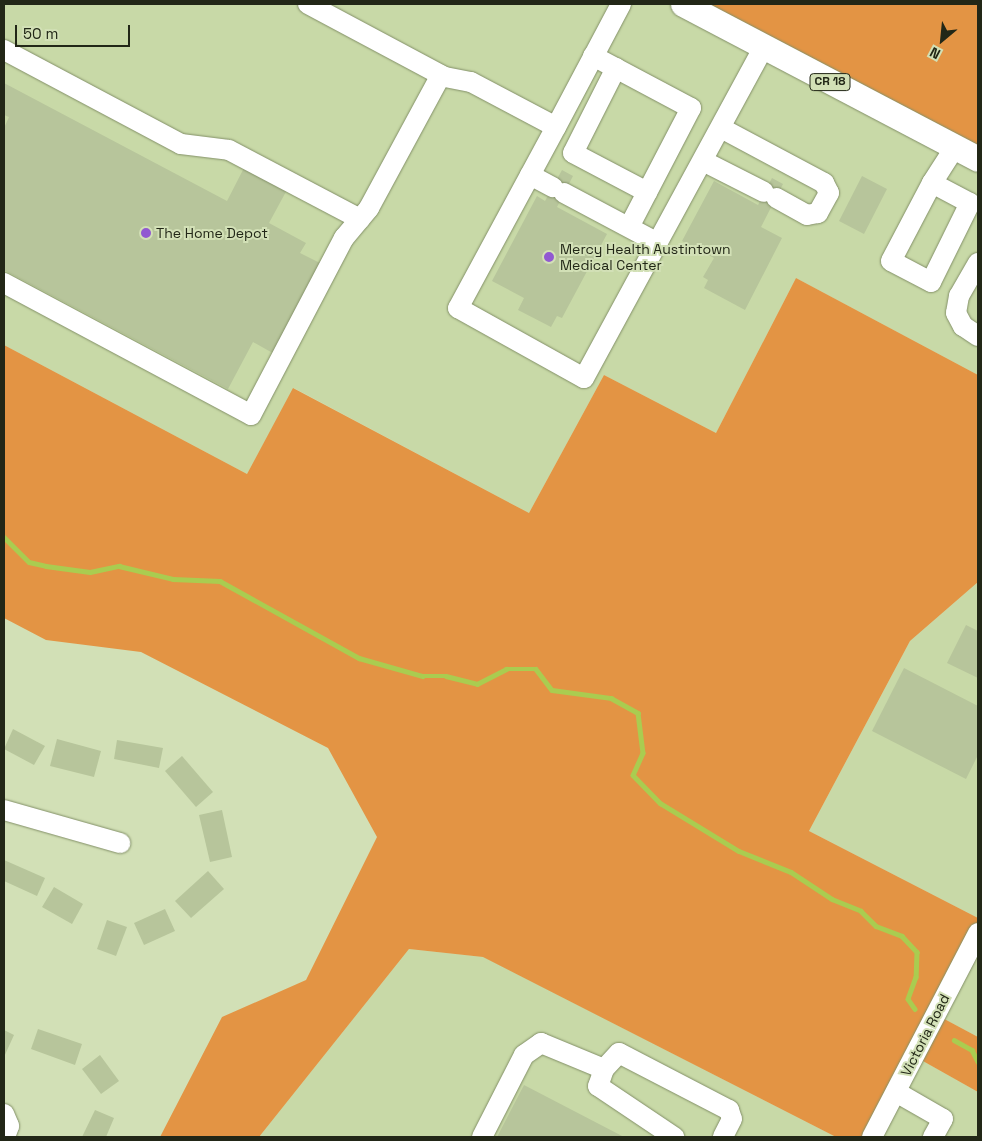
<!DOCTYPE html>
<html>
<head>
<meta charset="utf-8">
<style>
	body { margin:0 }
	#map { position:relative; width:982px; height:1141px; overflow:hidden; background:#d2e0b6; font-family:"Space Grotesk",sans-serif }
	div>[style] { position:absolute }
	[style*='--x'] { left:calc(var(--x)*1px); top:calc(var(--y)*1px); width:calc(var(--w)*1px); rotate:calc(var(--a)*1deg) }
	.built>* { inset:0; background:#c8d9a7 }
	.green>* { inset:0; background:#e39444 }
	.stream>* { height:4.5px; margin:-2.25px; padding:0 2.25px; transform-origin:2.25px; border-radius:2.25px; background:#aacc50 }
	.building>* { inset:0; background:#b7c59b }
	.roads { filter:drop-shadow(0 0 1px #839068) drop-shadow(0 0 1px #839068) }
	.minor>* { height:20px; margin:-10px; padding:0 10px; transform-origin:10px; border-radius:10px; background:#fff }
	.major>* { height:25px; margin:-12.5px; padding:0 12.5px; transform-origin:12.5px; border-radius:12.5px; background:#fff }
	.dots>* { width:14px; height:14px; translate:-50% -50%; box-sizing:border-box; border:2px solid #d2e0b6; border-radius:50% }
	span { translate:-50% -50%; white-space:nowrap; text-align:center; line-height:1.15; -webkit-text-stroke:4px #d2e0b6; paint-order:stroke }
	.shield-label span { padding:1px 4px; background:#d2e0b6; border:1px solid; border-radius:4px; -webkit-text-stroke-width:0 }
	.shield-label { font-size:12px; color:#222717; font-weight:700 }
	.poi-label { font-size:14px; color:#222717 }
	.left { translate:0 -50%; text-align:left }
	.street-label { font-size:14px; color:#222717 }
	.frame { position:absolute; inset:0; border:5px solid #222717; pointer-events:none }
	.north { position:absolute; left:917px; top:15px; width:50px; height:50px; -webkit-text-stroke:4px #d2e0b6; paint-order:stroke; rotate:208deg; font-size:14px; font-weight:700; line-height:20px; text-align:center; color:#222717 }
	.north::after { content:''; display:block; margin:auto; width:18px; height:22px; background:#222717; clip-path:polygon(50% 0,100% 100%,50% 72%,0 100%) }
	.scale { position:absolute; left:15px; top:25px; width:115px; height:22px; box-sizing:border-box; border:2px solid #222717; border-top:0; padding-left:6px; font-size:15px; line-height:18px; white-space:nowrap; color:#222717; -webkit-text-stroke:4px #d2e0b6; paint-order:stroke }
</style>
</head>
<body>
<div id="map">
	<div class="built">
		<i style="clip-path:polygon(4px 4px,683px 4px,978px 159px,978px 375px,796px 278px,716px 433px,604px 375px,529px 513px,294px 388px,247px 474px,4px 345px)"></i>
		<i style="clip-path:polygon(978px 582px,978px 918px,809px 831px,910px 641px)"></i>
		<i style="clip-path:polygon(978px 933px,978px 1037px,935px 1014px)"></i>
		<i style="clip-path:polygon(409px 949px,484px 957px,836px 1137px,259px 1137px)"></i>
		<i style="clip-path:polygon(914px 1056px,978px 1092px,978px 1137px,872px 1137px)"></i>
	</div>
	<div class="green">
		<i style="clip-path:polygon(683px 4px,978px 4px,978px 159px)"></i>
		<i style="clip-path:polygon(796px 278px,978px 375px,978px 582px,910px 641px,809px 831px,978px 918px,978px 933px,935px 1014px,978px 1037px,978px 1092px,914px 1056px,871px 1137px,836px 1137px,483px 957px,409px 949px,259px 1137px,160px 1137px,222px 1017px,306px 980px,377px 837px,328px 748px,141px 652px,46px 640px,4px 618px,4px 345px,247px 474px,293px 388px,529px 513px,604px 375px,716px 433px)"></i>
	</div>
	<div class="stream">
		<i style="--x:4;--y:537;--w:35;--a:45"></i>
		<i style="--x:29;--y:562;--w:17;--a:13"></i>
		<i style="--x:46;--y:566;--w:44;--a:7.8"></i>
		<i style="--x:90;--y:572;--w:30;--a:-12"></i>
		<i style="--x:119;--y:566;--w:56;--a:13.5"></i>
		<i style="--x:173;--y:579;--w:47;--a:2.4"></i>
		<i style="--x:220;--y:581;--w:159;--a:29"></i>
		<i style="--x:359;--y:658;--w:66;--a:15.9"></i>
		<i style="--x:422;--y:676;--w:24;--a:0"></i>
		<i style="--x:446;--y:676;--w:32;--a:14"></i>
		<i style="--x:477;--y:684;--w:33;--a:-27"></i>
		<i style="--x:506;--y:669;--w:30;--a:0"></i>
		<i style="--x:536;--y:669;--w:26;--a:53"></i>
		<i style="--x:552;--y:690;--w:60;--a:7.7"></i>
		<i style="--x:611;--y:698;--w:31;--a:29"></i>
		<i style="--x:638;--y:713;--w:40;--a:82.9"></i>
		<i style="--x:643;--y:753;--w:24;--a:114"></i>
		<i style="--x:633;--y:775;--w:39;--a:46"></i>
		<i style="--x:660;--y:803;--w:92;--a:31.3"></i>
		<i style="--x:739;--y:851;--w:56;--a:22"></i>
		<i style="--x:791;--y:872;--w:49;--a:33.4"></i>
		<i style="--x:832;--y:899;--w:31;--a:22"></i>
		<i style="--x:861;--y:911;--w:21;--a:45"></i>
		<i style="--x:876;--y:926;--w:28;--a:21"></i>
		<i style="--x:902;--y:936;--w:22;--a:47"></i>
		<i style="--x:917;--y:952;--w:25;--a:92"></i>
		<i style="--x:916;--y:977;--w:23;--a:110"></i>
		<i style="--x:908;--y:999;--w:12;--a:55"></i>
		<i style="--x:954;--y:1040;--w:21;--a:29"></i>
		<i style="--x:972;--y:1050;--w:13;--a:63"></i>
	</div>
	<div class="building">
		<i style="clip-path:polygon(4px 83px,227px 201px,245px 166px,288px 188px,269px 223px,306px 243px,300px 253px,326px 266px,278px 356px,253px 342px,228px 389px,4px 270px,4px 128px,9px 117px,4px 115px)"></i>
		<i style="clip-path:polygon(562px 170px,573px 176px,557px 207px,607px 234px,562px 318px,557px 316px,551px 327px,518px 310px,524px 298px,492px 281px,537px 196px,545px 201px)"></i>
		<i style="clip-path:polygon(862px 176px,887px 189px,864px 234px,839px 221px)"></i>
		<i style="clip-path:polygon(772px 178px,783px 184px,761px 227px,782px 238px,745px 310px,704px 288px,708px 280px,703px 277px,714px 258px,682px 241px,714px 181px,758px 205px)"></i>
		<i style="clip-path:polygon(966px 625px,978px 631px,978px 678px,947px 663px)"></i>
		<i style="clip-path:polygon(904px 668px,978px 706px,978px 755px,966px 779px,872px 731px)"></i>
		<i style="clip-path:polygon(13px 729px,45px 746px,34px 765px,4px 749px)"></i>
		<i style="clip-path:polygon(57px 739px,101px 751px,94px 777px,50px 766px)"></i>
		<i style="clip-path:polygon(117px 740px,163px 748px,159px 768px,114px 759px)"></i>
		<i style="clip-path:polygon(182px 756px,213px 792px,196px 807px,165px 771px)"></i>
		<i style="clip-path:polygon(222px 810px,232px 857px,210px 862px,199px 815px)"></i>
		<i style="clip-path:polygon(4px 860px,45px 878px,37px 896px,4px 881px)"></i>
		<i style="clip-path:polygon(208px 871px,224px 889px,191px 918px,175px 901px)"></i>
		<i style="clip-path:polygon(54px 887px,83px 904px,72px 924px,42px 907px)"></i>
		<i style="clip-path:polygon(165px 909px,175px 931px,144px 945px,134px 923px)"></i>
		<i style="clip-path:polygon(107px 920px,127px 927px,116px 956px,97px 949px)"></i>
		<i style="clip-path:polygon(38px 1029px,82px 1044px,75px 1065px,31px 1049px)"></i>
		<i style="clip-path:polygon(4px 1030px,14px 1035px,4px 1057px)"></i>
		<i style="clip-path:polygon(100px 1055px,119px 1081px,101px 1094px,82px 1069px)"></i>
		<i style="clip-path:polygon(524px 1085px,624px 1137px,497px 1137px)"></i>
		<i style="clip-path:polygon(95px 1110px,114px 1118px,106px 1137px,82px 1137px)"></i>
	</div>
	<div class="roads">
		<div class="minor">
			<i style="--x:308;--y:4;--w:155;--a:28.1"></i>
			<i style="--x:445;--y:77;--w:26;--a:11"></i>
			<i style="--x:471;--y:82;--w:96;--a:27.9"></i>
			<i style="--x:556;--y:127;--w:139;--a:-62.1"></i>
			<i style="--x:4;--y:50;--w:200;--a:28"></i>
			<i style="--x:181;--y:144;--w:48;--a:7.1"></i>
			<i style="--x:229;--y:150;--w:148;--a:27.8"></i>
			<i style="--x:593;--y:56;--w:111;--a:28"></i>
			<i style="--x:691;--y:108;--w:134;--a:117.5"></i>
			<i style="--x:616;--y:68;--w:95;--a:116.8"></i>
			<i style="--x:573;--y:153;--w:84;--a:27.8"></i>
			<i style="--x:556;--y:127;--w:206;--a:118.4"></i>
			<i style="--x:458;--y:308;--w:144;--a:29.1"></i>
			<i style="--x:584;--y:378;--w:377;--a:-61.5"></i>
			<i style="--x:721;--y:128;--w:117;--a:28.1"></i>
			<i style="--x:824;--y:183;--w:11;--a:63"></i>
			<i style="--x:829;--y:193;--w:23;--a:119"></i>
			<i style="--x:818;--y:213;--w:11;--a:170"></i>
			<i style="--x:807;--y:215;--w:35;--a:-151"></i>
			<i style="--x:703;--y:161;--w:68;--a:26.9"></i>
			<i style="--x:530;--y:175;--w:26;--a:28"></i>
			<i style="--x:932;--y:183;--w:43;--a:27.8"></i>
			<i style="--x:970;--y:203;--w:88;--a:116.3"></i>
			<i style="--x:931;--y:282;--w:45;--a:-152.3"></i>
			<i style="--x:891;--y:261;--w:88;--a:-62.3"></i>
			<i style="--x:932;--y:183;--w:43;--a:-57.4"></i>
			<i style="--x:564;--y:193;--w:106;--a:28"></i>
			<i style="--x:978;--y:263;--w:38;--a:120"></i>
			<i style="--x:959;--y:296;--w:17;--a:100"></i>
			<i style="--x:956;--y:313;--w:15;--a:62"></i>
			<i style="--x:963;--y:326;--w:18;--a:34"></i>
			<i style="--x:4;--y:283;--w:280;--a:28.1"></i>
			<i style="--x:251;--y:415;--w:200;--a:-62.3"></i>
			<i style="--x:344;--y:238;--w:39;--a:-50"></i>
			<i style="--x:369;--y:208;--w:151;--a:-61.6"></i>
			<i style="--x:4;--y:810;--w:121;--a:15.9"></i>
			<i style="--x:604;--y:1069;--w:22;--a:-47"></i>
			<i style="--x:619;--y:1053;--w:124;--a:27.4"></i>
			<i style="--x:729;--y:1110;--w:9;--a:72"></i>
			<i style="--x:732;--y:1119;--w:20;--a:117"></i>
			<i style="--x:896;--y:1092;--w:54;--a:29.9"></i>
			<i style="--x:943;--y:1119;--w:21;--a:119"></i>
			<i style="--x:4;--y:1114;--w:13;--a:67"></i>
			<i style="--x:9;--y:1126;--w:12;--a:110"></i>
			<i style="--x:482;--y:1137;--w:92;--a:-62.9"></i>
			<i style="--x:524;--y:1055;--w:21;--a:-35"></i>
			<i style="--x:541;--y:1043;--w:68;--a:22.4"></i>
			<i style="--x:604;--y:1069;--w:18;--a:109"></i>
			<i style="--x:598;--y:1086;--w:92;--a:33.9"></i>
			<i style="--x:872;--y:1137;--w:230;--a:-62.5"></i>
		</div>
		<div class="major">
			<i style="--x:683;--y:4;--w:333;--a:27.7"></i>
		</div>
	</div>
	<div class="dots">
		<i style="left:146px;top:233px;background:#9159d1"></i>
		<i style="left:549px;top:257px;background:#9159d1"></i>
	</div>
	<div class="shield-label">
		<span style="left:830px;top:82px">CR 18</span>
	</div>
	<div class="poi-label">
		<span class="left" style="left:156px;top:233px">The Home Depot</span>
		<span class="left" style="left:560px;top:257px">Mercy Health Austintown<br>Medical Center</span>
	</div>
	<div class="street-label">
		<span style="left:925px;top:1035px;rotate:-63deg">Victoria Road</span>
	</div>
	<div class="frame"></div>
	<div class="north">N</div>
	<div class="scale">50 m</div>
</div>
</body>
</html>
